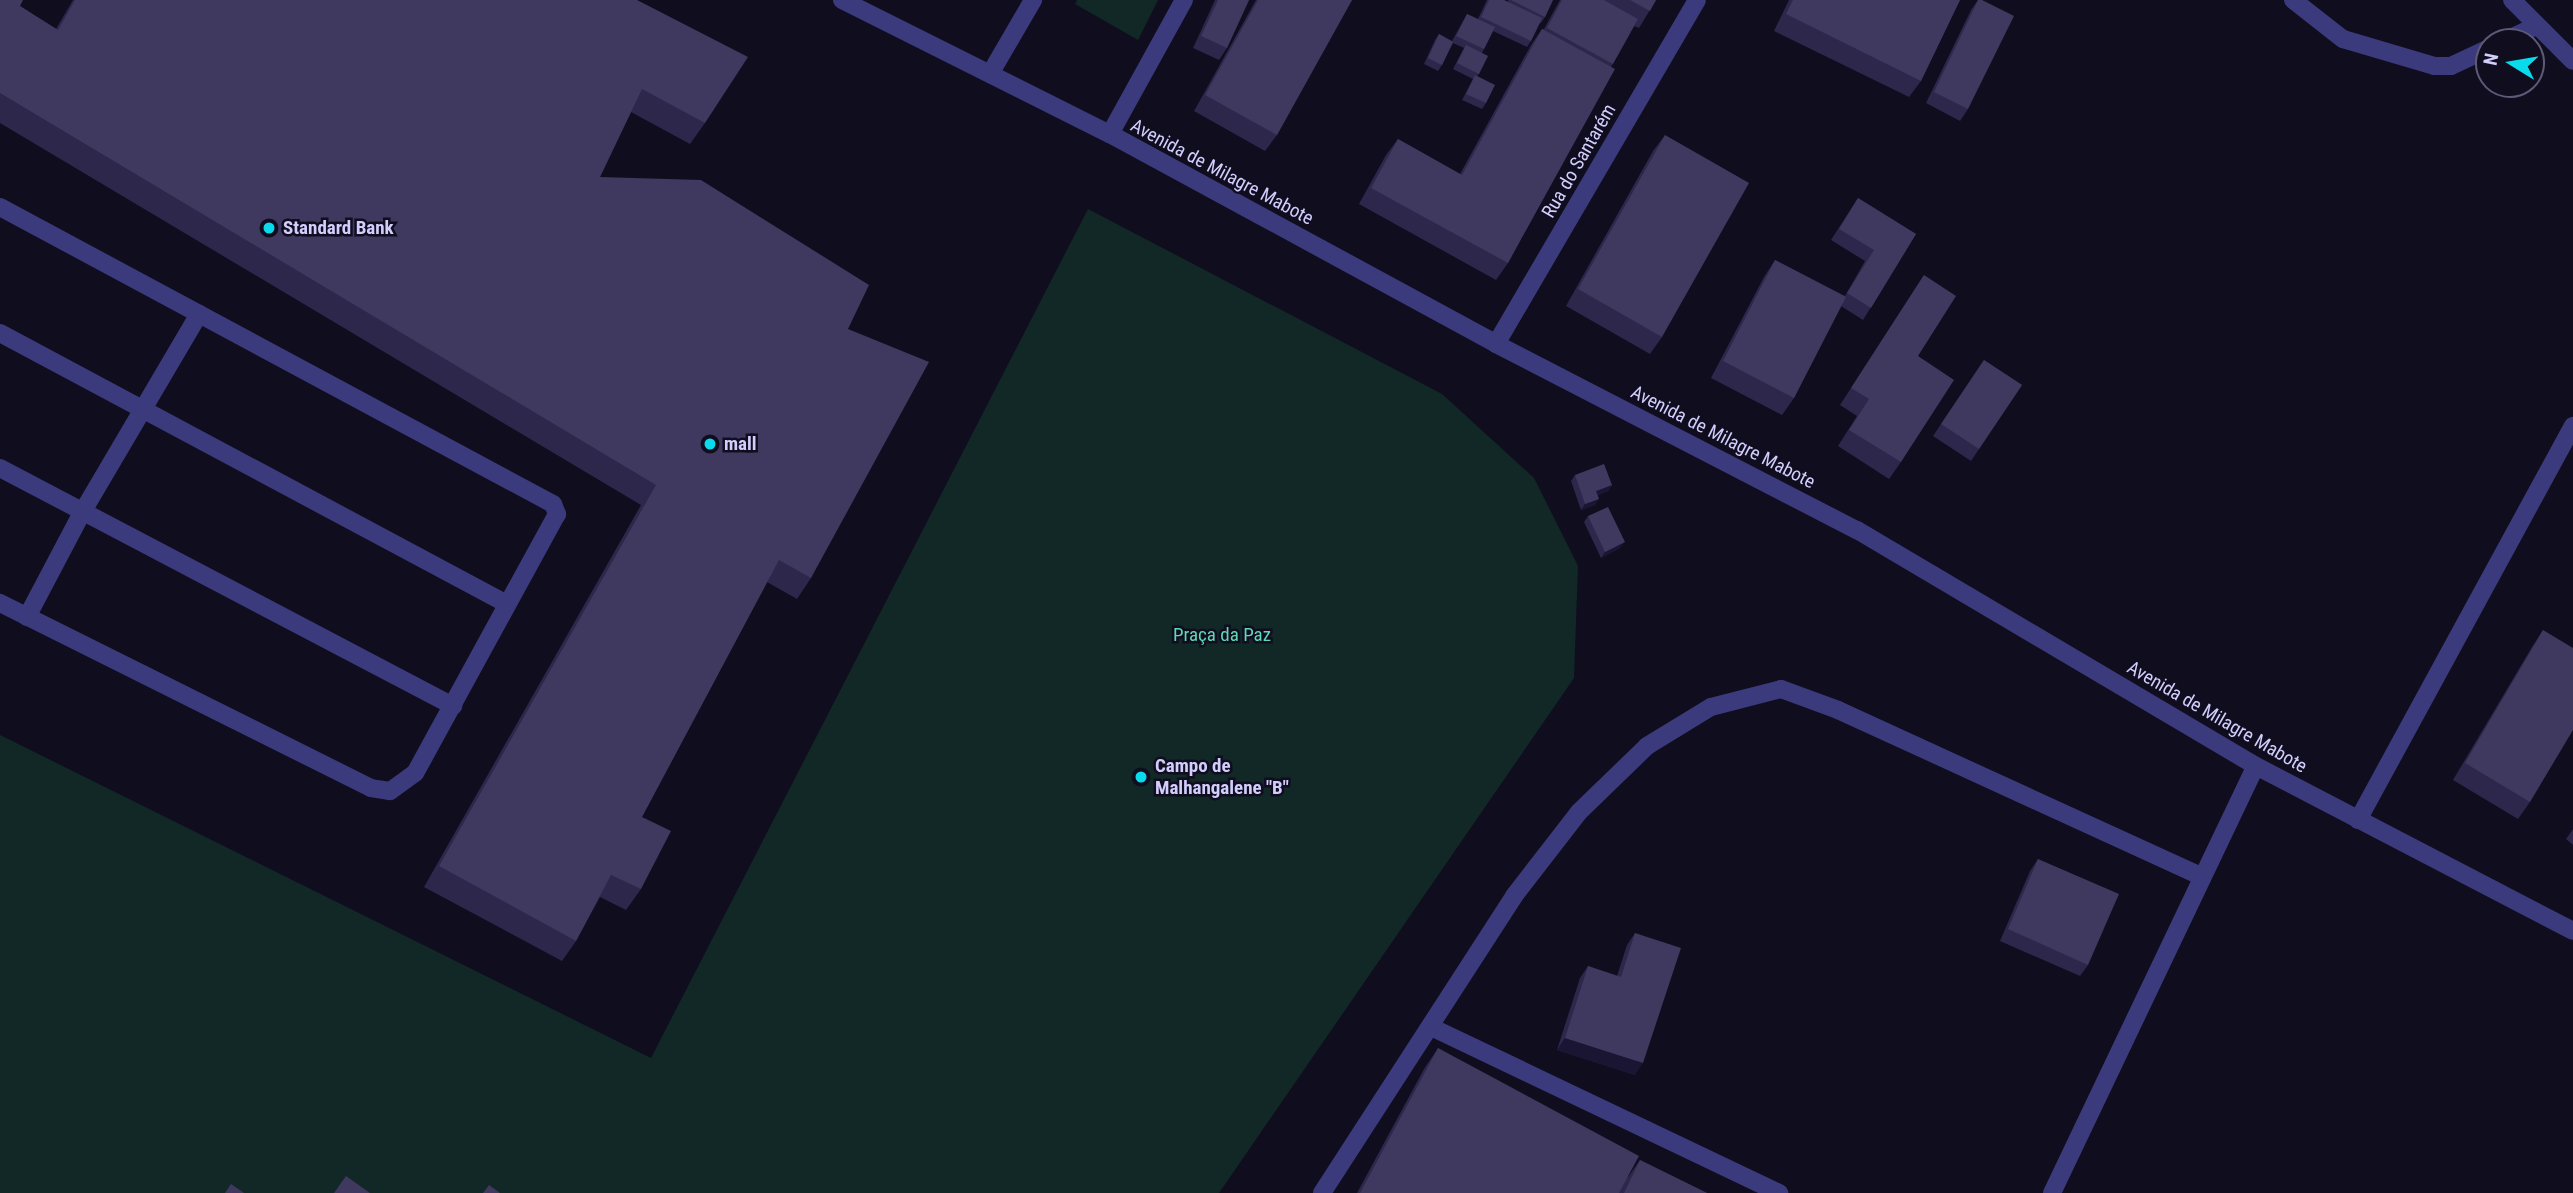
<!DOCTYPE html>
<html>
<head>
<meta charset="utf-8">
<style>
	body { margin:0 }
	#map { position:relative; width:2573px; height:1193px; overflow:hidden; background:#100d1f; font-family:"Roboto Condensed",sans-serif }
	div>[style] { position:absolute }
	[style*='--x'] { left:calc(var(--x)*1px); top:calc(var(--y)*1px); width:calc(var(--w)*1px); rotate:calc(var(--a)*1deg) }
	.green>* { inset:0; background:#112827 }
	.minor>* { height:18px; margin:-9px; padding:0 9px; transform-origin:9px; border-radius:9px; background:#3b3a7c }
	.wall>* { inset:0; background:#2d274c }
	.shaded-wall>* { inset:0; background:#1a1532 }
	.building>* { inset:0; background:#3f385f }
	.dots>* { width:19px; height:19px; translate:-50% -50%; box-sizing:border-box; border:4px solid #100d1f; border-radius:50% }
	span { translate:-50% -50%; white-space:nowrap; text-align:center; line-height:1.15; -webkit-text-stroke:5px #100d1f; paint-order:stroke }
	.street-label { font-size:19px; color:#d1cdfd }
	.poi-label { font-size:19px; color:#d1cdfd; font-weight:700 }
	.left { translate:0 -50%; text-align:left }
	.park-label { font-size:19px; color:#5dd9b7 }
	.north { position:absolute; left:2475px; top:28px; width:70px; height:70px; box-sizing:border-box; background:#100d1f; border:2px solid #5d5a78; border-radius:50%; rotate:281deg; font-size:19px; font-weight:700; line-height:28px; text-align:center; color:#d1cdfd }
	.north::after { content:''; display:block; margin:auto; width:24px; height:32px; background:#09dbed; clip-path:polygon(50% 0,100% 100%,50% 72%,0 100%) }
</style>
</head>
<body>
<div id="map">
	<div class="green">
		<i style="clip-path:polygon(1077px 0,1158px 0,1138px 40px,1075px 4px)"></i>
		<i style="clip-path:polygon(1088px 209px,1442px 394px,1534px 478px,1578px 566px,1574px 678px,1219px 1193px,0 1193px,0 735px,651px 1058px)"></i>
	</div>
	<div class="minor">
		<i style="--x:842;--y:0;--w:300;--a:26.6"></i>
		<i style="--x:1110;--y:134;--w:439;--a:28.5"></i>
		<i style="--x:1496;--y:344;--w:406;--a:27.3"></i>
		<i style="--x:1857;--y:530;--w:464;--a:30.6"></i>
		<i style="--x:2256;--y:766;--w:357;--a:27.5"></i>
		<i style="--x:2293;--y:0;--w:63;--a:38"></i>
		<i style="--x:2343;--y:39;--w:95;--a:16.5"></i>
		<i style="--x:2434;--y:66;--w:17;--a:0"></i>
		<i style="--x:2451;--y:66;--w:42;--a:-25.3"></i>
		<i style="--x:2512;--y:0;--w:86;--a:45"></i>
		<i style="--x:2502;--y:42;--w:38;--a:-25"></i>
		<i style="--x:990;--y:74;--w:86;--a:-59.8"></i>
		<i style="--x:1110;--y:134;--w:153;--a:-61.1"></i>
		<i style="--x:0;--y:207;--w:628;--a:28.24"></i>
		<i style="--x:553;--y:504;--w:11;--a:68"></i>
		<i style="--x:557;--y:514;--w:295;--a:118.7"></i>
		<i style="--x:415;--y:773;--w:31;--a:144"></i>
		<i style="--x:390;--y:791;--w:19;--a:-171"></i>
		<i style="--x:371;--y:788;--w:415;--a:-153.5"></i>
		<i style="--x:0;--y:333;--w:573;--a:28.13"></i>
		<i style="--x:1496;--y:344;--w:398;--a:-59.7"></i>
		<i style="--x:0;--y:468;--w:512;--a:27.72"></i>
		<i style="--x:27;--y:617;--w:120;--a:-62.2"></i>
		<i style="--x:83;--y:511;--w:229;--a:-59.5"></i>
		<i style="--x:2358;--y:820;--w:449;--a:-61.4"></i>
		<i style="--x:1431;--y:1027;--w:386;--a:25.5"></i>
		<i style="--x:1322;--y:1193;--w:354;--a:-57.1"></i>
		<i style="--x:1514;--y:896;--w:106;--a:-52.3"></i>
		<i style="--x:1579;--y:812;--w:95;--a:-44.1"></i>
		<i style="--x:1647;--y:746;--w:75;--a:-31.4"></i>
		<i style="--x:1711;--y:707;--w:72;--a:-14.4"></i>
		<i style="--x:1781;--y:689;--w:61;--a:20.2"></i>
		<i style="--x:1838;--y:710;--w:400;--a:24.6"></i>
		<i style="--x:2052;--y:1193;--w:473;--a:-64.5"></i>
	</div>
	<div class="wall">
		<i style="clip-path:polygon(0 0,20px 6px,56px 29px,73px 0,637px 0,705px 123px,690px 144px,631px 112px,600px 177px,848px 329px,811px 578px,797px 599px,767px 582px,642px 817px,641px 889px,626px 910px,600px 897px,576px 941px,562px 961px,424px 887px,641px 505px,0 123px)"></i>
		<i style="clip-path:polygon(1215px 0,1249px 0,1227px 48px,1219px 60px,1193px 48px)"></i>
		<i style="clip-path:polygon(1256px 0,1352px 0,1277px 135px,1265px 151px,1194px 111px)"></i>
		<i style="clip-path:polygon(1487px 0,1504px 0,1508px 2px,1508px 0,1553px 0,1545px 17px,1541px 23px,1540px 23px,1531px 41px,1527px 47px,1493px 31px,1482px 53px,1479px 74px,1477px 76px,1486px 103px,1482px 109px,1462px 100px,1473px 79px,1453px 69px,1464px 48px,1453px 43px,1442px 65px,1438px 71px,1424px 64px,1435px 40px,1439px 34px,1452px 41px,1467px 14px,1478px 19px)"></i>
		<i style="clip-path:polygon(1560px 0,1656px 0,1639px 28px,1634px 26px,1611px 67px,1508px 263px,1496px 280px,1359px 204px,1386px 155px,1398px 139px,1460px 174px,1531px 45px,1542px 29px,1544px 29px)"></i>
		<i style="clip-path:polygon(1789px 0,1960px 0,1921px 81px,1909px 97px,1774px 31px)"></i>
		<i style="clip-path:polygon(1978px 0,1968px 109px,1960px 121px,1926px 103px,1971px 10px)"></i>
		<i style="clip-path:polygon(1665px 135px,1662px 337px,1650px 354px,1566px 306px,1653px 151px)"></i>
		<i style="clip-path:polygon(1858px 198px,1916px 234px,1863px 320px,1841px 306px,1794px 398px,1782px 415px,1711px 378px,1764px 277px,1775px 260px,1845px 296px,1865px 261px,1831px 240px)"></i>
		<i style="clip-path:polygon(1924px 275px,1918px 356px,1901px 462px,1889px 479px,1838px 446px,1857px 416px,1840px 405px)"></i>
		<i style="clip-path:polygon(1984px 360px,2022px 385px,1971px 461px,1933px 436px)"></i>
		<i style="clip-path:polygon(1575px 475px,1612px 485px,1608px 491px,1598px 495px,1595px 505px,1581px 510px,1571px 481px)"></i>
		<i style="clip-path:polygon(1588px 516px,1620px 548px,1601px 558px,1584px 522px)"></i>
		<i style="clip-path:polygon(2543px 630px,2530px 802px,2518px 819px,2453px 780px,2532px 647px)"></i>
		<i style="clip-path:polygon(2573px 829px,2573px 845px,2566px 839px)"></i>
		<i style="clip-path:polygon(2038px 859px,2088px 965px,2080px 976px,2000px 941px,2030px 871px)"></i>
		<i style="clip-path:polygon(1635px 933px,1635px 1075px,1557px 1050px,1580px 978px,1588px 966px,1617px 976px,1627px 945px)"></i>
		<i style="clip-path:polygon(1438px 1048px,1628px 1177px,1640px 1160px,1707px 1193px,1357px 1193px,1424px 1069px)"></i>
	</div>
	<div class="shaded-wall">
		<i style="clip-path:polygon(1612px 485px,1608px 491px,1592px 497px,1596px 491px)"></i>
		<i style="clip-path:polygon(1599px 499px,1595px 505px,1581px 510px,1585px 504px)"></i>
		<i style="clip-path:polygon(1625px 542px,1620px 548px,1601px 558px,1605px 552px)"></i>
		<i style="clip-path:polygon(1565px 1038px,1643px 1063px,1635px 1075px,1557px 1050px)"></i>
	</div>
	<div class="building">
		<i style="clip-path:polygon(0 0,23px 0,20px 6px,58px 30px,75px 0,637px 0,748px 57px,705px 123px,642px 89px,600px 177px,701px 180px,869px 285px,848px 329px,929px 362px,811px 578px,779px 560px,642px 817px,671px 831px,641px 889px,611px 875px,576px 941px,439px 866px,656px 485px,0 93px)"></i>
		<i style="clip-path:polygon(1218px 0,1249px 0,1227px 48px,1201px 36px)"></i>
		<i style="clip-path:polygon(1258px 0,1352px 0,1277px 135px,1205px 95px)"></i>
		<i style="clip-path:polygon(1489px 0,1504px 0,1542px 18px,1531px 41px,1481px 17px)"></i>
		<i style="clip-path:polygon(1511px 0,1553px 0,1545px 17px)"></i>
		<i style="clip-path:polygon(1562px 0,1604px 0,1638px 19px,1613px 64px,1547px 28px)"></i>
		<i style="clip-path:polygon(1630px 0,1656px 0,1650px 11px)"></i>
		<i style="clip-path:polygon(1793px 0,1960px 0,1921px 81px,1786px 14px)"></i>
		<i style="clip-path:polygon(1978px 0,1982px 0,2014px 16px,1968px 109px,1934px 92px)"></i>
		<i style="clip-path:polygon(1467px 14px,1495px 27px,1484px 49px,1456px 36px)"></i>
		<i style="clip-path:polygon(1542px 29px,1615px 69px,1508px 263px,1371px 188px,1398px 139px,1462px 175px)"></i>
		<i style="clip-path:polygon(1439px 34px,1453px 42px,1442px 65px,1428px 58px)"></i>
		<i style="clip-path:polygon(1466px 45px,1488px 56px,1479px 74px,1457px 63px)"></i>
		<i style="clip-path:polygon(1475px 75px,1495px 85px,1486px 103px,1466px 94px)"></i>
		<i style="clip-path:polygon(1665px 135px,1749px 183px,1662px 337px,1578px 289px)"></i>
		<i style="clip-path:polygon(1858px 198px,1916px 234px,1871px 308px,1847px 293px,1874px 250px,1839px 229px)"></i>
		<i style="clip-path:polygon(1775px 260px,1846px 297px,1794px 398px,1723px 361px)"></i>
		<i style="clip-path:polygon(1924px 275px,1956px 296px,1918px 356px,1954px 380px,1901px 462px,1849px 430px,1869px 399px,1851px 388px)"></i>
		<i style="clip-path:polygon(1984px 360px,2022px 385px,1979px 449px,1941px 424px)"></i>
		<i style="clip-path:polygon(1604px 464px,1612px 485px,1596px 491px,1599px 499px,1585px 504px,1575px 475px)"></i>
		<i style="clip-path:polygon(1608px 507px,1625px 542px,1605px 552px,1588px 516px)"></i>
		<i style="clip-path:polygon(2543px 630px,2573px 648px,2573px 730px,2530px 802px,2465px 763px)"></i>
		<i style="clip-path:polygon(2038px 859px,2119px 894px,2088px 965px,2008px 929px)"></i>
		<i style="clip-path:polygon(1635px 933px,1681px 948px,1643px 1063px,1565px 1038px,1588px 966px,1621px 977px)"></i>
		<i style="clip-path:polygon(1438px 1048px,1639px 1156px,1619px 1193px,1360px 1193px)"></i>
		<i style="clip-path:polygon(1640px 1160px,1707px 1193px,1624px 1193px)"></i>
		<i style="clip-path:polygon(346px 1176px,370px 1193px,334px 1193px)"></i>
		<i style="clip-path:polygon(231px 1184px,244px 1193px,225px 1193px)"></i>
		<i style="clip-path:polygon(489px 1185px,500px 1193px,483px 1193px)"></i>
	</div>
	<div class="dots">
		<i style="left:269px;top:228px;background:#09dbed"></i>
		<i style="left:710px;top:444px;background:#09dbed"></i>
		<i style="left:1141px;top:777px;background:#09dbed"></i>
	</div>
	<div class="street-label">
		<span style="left:1579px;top:161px;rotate:-60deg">Rua do Santarém</span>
		<span style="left:1222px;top:172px;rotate:28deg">Avenida de Milagre Mabote</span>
		<span style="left:1723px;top:437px;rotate:27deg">Avenida de Milagre Mabote</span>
		<span style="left:2217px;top:717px;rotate:30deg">Avenida de Milagre Mabote</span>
	</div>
	<div class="poi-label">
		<span class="left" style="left:283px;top:228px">Standard Bank</span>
		<span class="left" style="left:724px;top:444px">mall</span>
		<span class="left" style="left:1155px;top:777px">Campo de<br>Malhangalene "B"</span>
	</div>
	<div class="park-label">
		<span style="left:1222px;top:635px">Praça da Paz</span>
	</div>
	<div class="north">N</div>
</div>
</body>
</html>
